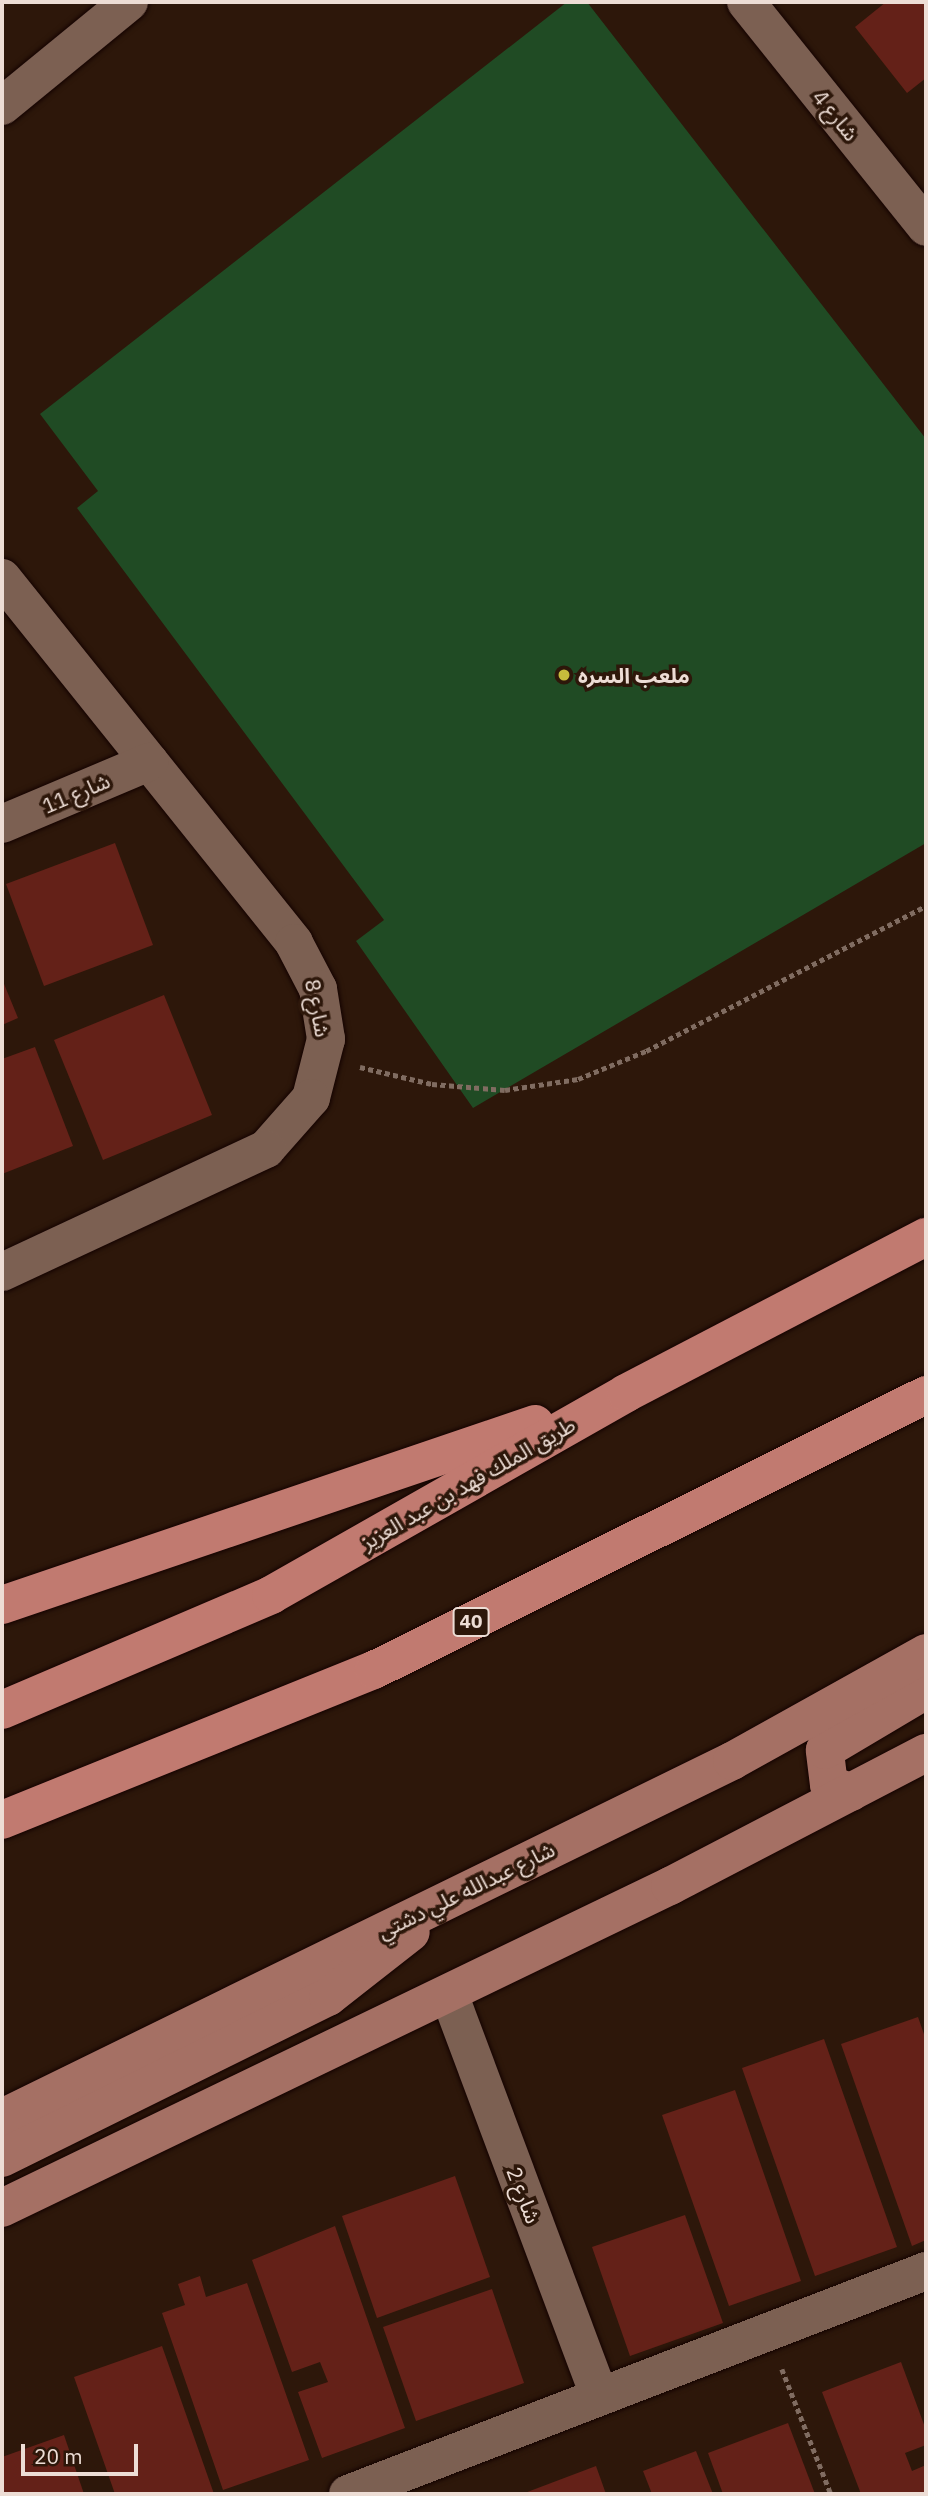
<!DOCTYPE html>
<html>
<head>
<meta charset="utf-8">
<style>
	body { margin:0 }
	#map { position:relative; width:928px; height:2496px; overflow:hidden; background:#2d170a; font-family:"IBM Plex Sans","Noto Sans Arabic",sans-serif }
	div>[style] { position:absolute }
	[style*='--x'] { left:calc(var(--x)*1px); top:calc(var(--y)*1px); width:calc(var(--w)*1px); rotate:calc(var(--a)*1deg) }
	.green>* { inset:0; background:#204b24 }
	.building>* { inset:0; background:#642118 }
	.path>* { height:4.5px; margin-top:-2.25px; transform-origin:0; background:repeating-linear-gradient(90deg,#806c61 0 5px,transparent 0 8.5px) }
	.roads { filter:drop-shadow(0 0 2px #140300) drop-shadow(0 0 2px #140300) }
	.minor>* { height:38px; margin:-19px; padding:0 19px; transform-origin:19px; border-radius:19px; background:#7c6052 }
	.major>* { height:38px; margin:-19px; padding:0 19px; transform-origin:19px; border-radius:19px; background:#a57064 }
	.highway>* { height:38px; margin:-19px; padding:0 19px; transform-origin:19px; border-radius:19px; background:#c17a70 }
	.dots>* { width:19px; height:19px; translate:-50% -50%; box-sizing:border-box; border:4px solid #2d170a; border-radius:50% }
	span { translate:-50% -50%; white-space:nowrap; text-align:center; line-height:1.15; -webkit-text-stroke:7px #2d170a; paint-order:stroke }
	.shield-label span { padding:2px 5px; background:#2d170a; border:2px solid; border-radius:5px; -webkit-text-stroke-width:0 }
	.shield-label { font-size:19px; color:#edddd5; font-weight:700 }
	.street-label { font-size:21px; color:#edddd5 }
	.poi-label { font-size:21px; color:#edddd5; font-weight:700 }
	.left { translate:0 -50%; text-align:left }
	.frame { position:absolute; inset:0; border:4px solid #edddd5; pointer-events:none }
	.scale { position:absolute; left:21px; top:2444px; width:117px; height:32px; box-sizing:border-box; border:4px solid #edddd5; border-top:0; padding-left:9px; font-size:21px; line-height:24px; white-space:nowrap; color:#edddd5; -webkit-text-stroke:5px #2d170a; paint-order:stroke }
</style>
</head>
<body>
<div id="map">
	<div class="green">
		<i style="clip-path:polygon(567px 2px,587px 2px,926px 439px,926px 843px,473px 1108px,356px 941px,384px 920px,77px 508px,98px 491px,40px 414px)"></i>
	</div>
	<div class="building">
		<i style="clip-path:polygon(886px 2px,926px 2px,926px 78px,907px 93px,855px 27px)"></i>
		<i style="clip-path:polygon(115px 843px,153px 945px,44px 986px,6px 884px)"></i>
		<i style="clip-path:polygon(2px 979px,18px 1018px,2px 1025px)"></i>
		<i style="clip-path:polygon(164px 995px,212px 1115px,103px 1160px,54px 1040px)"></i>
		<i style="clip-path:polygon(35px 1047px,73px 1146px,2px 1174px,2px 1059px)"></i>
		<i style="clip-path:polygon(918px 2017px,926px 2040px,926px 2240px,912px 2246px,841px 2044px)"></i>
		<i style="clip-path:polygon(824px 2039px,897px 2247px,815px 2276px,742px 2068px)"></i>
		<i style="clip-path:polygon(735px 2090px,801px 2281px,729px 2306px,662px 2115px)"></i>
		<i style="clip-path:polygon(455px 2176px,490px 2277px,377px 2318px,342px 2216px)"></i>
		<i style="clip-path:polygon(685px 2215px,723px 2323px,630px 2356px,592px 2247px)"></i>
		<i style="clip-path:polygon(335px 2226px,405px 2428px,322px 2458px,298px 2392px,328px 2382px,320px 2362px,292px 2372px,252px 2260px)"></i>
		<i style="clip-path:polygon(200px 2276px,206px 2297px,247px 2283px,309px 2460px,223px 2490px,162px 2313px,185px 2305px,178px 2284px)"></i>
		<i style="clip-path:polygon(492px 2289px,524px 2383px,416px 2421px,383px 2327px)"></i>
		<i style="clip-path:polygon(162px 2346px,214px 2494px,115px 2494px,74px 2377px)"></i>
		<i style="clip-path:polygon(901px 2362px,926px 2430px,926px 2445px,905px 2453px,912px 2471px,926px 2465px,926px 2494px,861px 2494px,822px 2392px)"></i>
		<i style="clip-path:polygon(788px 2423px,815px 2494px,723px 2494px,708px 2453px)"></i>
		<i style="clip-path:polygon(64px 2435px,84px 2494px,2px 2494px,2px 2457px)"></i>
		<i style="clip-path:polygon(696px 2451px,713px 2494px,652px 2494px,643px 2471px)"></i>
		<i style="clip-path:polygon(596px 2466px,606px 2494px,522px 2494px)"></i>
	</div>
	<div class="path">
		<i style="--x:360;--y:1067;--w:74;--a:13.3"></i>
		<i style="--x:432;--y:1084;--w:73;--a:4.7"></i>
		<i style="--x:505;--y:1090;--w:74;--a:-8.6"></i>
		<i style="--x:578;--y:1079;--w:74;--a:-22.4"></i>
		<i style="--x:646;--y:1051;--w:315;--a:-27.4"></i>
		<i style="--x:782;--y:2369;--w:134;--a:68.6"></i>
	</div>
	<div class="roads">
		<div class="minor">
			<i style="--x:746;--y:2;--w:288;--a:51.3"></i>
			<i style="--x:2;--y:106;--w:164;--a:-39.3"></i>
			<i style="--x:2;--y:578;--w:467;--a:51.3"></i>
			<i style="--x:294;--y:943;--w:52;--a:62.4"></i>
			<i style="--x:318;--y:989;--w:51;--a:80.9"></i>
			<i style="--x:326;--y:1039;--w:61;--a:104.3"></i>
			<i style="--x:311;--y:1098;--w:68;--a:131.4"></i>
			<i style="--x:266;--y:1149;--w:291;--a:155"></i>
			<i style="--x:2;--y:824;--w:160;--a:-22.9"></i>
			<i style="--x:449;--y:1994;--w:429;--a:69.5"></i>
			<i style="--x:348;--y:2494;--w:620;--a:-21.1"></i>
		</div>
		<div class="major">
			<i style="--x:851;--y:1792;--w:23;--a:-162"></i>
			<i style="--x:829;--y:1785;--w:35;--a:-97"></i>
			<i style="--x:825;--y:1750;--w:117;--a:-30.7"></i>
			<i style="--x:2;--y:2118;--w:813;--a:-26.06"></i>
			<i style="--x:732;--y:1761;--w:222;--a:-29.1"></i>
			<i style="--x:2;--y:2158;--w:364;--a:-26.3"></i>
			<i style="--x:328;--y:1997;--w:105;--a:-38.1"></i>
			<i style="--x:2;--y:2208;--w:742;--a:-25.74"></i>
			<i style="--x:670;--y:1886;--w:288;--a:-27.5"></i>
		</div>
		<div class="highway">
			<i style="--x:2;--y:1605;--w:563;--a:-18.76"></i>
			<i style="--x:2;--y:1710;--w:293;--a:-23.1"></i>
			<i style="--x:271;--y:1595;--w:408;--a:-29.6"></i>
			<i style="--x:626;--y:1393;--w:338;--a:-27.5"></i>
			<i style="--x:2;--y:1820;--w:401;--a:-22"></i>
			<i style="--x:374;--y:1670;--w:617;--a:-26.48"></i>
		</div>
	</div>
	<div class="dots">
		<i style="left:564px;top:675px;background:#c7bb3c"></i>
	</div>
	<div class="shield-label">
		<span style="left:471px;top:1622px">40</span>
	</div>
	<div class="street-label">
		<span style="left:836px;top:115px;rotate:51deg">شارع 4</span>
		<span style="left:76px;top:793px;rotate:-23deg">شارع 11</span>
		<span style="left:318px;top:1008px;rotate:79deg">شارع 8</span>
		<span style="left:468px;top:1483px;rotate:-30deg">طريق الملك فهد بن عبد العزيز</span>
		<span style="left:466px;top:1890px;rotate:-26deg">شارع عبدالله علي دشتي</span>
		<span style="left:524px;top:2195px;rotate:69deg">شارع 2</span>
	</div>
	<div class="poi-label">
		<span class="left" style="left:578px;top:675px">ملعب السره</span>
	</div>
	<div class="frame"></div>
	<div class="scale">20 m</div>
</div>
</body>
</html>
